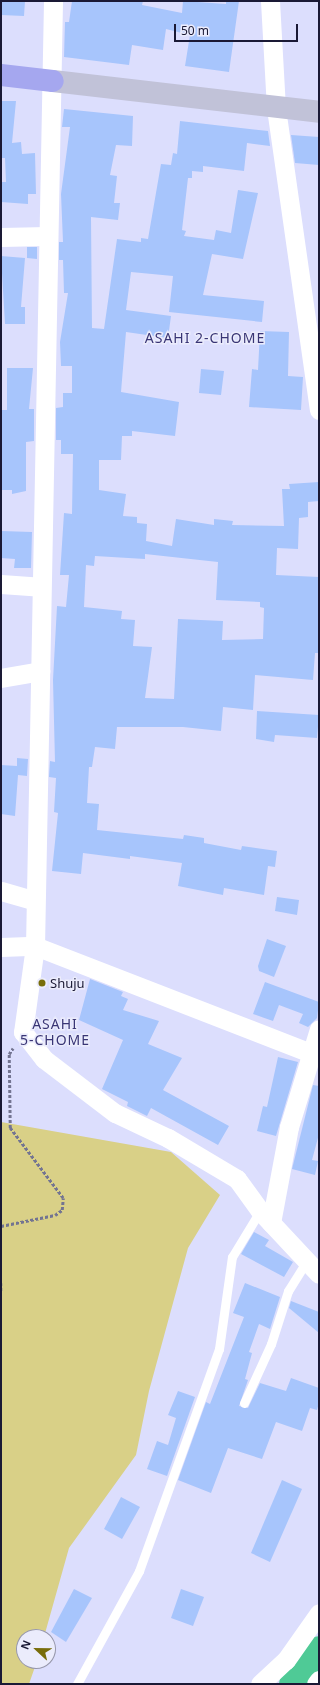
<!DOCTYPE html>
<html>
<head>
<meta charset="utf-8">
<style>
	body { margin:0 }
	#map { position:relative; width:320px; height:1685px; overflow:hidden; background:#dcdefd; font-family:"Noto Sans",sans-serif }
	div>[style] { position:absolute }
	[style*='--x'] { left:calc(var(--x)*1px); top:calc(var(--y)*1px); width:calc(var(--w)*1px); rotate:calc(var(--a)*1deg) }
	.green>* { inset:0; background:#d9d087 }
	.river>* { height:30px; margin:-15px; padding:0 15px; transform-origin:15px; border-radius:15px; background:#4fca96 }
	.building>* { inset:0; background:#a7c5fc }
	.path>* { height:2.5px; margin-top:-1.25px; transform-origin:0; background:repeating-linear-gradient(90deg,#737491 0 3px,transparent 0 5px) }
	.lane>* { height:9px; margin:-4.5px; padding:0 4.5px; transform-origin:4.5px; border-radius:4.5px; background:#fff }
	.street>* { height:19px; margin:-9.5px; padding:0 9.5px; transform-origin:9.5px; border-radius:9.5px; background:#fff }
	.secondary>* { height:22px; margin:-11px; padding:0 11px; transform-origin:11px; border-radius:11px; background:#c1c2d8 }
	.highway>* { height:22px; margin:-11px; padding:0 11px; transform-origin:11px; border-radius:11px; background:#a5a7ef }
	.dots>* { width:11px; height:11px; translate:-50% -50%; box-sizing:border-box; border:2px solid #ebecfc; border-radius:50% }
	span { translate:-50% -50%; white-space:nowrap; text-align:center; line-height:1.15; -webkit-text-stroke:3px #ebecfc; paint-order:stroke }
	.poi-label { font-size:13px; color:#1a1935 }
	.left { translate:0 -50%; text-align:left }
	.neighbourhood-label { font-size:14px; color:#393575; letter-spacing:1px }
	.frame { position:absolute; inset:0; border:2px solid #1a1935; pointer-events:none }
	.north { position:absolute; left:16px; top:1629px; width:40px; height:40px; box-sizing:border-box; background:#ebecfc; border:1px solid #9798ac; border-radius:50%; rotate:292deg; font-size:11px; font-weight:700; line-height:16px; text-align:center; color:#1a1935 }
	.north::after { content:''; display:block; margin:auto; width:14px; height:18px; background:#786d0a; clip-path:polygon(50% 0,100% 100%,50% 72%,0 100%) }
	.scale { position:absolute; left:174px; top:24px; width:124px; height:18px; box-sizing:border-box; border:2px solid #1a1935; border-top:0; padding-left:5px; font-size:12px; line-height:14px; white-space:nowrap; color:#1a1935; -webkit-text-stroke:3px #ebecfc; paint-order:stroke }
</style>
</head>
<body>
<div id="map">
	<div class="green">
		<i style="clip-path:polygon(1px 1122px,171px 1152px,220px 1195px,188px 1248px,149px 1391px,136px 1455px,69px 1548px,44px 1637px,24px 1637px,24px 1661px,37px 1661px,29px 1684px,1px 1684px)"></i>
	</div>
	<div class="river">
		<i style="--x:294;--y:1684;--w:41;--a:-52.9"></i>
	</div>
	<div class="building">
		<i style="clip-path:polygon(1px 1px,25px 1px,24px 16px,1px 15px)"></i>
		<i style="clip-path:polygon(72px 1px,143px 1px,142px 5px,182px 13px,183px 1px,226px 4px,226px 1px,239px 1px,229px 72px,185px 66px,190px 35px,166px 29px,163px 50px,132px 45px,129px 65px,64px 57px,65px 22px,69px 22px)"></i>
		<i style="clip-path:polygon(1px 101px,16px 101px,12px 143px,21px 142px,22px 154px,35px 153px,36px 194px,28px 194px,28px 204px,1px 202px,1px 182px,6px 182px,5px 158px,1px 158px)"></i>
		<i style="clip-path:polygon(evenodd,64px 109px,133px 116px,132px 146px,116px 145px,110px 175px,117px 176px,114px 203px,120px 203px,118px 220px,91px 217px,92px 328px,104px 329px,117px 239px,141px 242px,141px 238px,148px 239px,161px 164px,171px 165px,173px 153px,177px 154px,180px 121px,268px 131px,270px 146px,247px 143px,244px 171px,203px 166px,203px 172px,192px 171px,192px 178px,188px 178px,182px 230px,186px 231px,184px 236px,214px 240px,216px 230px,231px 233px,238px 190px,258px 193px,243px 259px,212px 254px,203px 295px,264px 301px,262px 322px,169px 312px,173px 276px,131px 272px,126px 310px,171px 316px,168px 338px,126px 332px,121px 392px,179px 402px,175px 436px,132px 431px,132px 436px,122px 436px,121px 460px,99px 460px,99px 490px,126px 494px,123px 516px,137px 517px,137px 523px,147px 524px,146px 541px,172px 546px,176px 519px,214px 525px,214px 519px,233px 521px,232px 525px,284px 526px,282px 489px,290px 489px,289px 484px,319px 482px,319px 501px,308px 502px,308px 517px,299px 518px,298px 549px,277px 548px,276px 575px,319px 577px,319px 653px,315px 653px,313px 680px,255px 675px,253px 710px,223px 707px,221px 731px,183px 727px,117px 727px,115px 749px,95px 747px,92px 767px,89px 767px,87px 803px,99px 804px,97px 830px,183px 839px,184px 835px,204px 838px,204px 843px,241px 850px,242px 846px,277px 851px,275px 867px,268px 866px,264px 895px,224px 888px,223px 895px,178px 886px,182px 863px,130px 856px,130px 859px,83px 853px,81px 874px,52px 871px,58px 813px,54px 812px,56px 778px,49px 777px,50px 761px,55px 762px,53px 680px,57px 606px,66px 607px,69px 575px,60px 575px,64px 513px,72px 514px,73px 454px,61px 454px,61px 440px,56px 440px,56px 408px,63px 407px,63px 393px,72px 393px,72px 366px,61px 366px,60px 342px,68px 293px,64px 293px,63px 260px,59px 260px,59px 242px,63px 242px,61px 194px,70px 127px,62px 127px,64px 109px,145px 554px,218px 562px,216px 600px,260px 602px,260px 607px,264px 608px,263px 639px,222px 640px,223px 621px,178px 619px,174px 699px,145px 698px,152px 647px,133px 646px,135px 620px,121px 619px,122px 611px,84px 607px,86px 565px,94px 566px,95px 556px,145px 559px,145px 554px)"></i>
		<i style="clip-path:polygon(291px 135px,319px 137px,319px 165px,295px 163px)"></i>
		<i style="clip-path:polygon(27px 247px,37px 247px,37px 259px,27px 258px)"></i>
		<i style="clip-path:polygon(1px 256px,25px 258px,21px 307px,25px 307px,25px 324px,5px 324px)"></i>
		<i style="clip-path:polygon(260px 331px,289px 332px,288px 376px,303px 377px,301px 410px,249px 407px,252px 369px,258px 370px)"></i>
		<i style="clip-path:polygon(7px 368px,33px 368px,29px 409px,34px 409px,34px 441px,26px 442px,26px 491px,12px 494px,12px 490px,1px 490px,1px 410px,7px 410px)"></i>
		<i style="clip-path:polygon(201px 369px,224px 371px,221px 395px,199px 393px)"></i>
		<i style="clip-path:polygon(1px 531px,32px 532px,31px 568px,14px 568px,15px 559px,1px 558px)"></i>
		<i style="clip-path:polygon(257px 711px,319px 715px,317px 738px,275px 735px,274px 742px,256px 739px)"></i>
		<i style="clip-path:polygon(17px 758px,28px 759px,27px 776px,18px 775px,15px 816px,1px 814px,1px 765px,17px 766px)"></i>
		<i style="clip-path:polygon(277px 897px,299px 900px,297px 915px,275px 911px)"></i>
		<i style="clip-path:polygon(267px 939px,286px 946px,274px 977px,259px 971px,258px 966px)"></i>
		<i style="clip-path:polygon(90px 979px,123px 992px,121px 996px,128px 999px,123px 1010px,159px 1021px,148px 1044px,182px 1058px,163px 1090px,229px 1126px,218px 1145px,151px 1108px,147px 1116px,127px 1106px,128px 1102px,102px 1089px,123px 1040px,79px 1020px)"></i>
		<i style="clip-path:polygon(265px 982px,319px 1002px,317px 1018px,308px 1027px,299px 1023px,303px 1014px,279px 1005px,273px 1021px,253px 1014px)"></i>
		<i style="clip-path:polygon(278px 1057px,298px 1062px,276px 1136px,257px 1131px,263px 1106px,267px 1107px)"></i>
		<i style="clip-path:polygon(313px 1085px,319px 1086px,319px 1134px,312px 1160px,318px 1161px,315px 1175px,292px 1169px)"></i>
		<i style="clip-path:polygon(254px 1232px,269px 1240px,265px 1246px,293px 1262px,284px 1277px,241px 1254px)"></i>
		<i style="clip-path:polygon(245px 1283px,280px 1297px,270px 1329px,259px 1324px,249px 1352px,252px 1353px,245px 1379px,248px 1380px,239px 1406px,248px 1408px,260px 1383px,286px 1391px,291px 1378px,319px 1388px,319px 1403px,317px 1410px,310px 1408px,302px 1431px,276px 1422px,262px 1459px,228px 1448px,211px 1493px,178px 1480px,206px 1402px,210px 1404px,244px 1317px,233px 1313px)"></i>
		<i style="clip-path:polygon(291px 1301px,319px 1312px,319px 1333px,289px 1308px)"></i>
		<i style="clip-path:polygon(178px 1391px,195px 1397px,167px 1476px,147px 1469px,157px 1441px,168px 1445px,176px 1418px,168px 1415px)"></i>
		<i style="clip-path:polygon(282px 1480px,302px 1489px,270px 1562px,251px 1553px)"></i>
		<i style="clip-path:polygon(121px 1497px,140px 1507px,122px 1539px,104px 1529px)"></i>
		<i style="clip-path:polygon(74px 1589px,92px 1598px,66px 1642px,51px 1632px)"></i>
		<i style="clip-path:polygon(181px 1589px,204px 1597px,193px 1626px,171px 1618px)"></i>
	</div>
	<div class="path">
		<i style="--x:1;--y:1226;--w:55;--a:-11.5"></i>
		<i style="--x:55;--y:1215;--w:9;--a:-36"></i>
		<i style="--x:62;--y:1210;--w:12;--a:-85"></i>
		<i style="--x:63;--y:1198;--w:88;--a:-127.1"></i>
		<i style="--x:10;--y:1128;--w:74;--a:-90.8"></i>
		<i style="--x:9;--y:1054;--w:7;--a:-56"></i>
		<i style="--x:1;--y:1283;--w:9;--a:90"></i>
	</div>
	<div class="lane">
		<i style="--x:244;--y:1403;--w:65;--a:-65.4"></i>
		<i style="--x:271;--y:1344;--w:56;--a:-72.2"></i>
		<i style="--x:288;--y:1291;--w:36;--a:-58"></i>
		<i style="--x:77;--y:1684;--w:129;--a:-61.2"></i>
		<i style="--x:139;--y:1571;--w:236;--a:-70.2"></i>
		<i style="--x:219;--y:1349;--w:93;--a:-82"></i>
		<i style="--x:232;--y:1257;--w:54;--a:-58.7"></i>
	</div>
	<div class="street">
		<i style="--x:53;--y:1;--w:945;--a:91.09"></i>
		<i style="--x:35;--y:946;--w:87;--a:97.9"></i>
		<i style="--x:23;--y:1032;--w:34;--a:52"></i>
		<i style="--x:44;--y:1059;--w:89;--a:37.3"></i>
		<i style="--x:115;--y:1113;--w:59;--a:25.3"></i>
		<i style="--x:168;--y:1138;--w:80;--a:30.7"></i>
		<i style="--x:237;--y:1179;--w:39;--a:54"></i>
		<i style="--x:260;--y:1211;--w:86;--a:46.9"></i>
		<i style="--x:270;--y:1;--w:107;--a:86.8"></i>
		<i style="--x:276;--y:108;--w:305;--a:81.9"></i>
		<i style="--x:1;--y:237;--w:46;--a:-1.2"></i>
		<i style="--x:1;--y:584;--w:39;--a:4"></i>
		<i style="--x:1;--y:678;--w:40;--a:-10"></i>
		<i style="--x:1;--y:891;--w:35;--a:16"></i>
		<i style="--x:1;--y:947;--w:34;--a:-2"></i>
		<i style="--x:35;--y:946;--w:305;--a:21.2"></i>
		<i style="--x:271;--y:1223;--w:98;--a:-79.4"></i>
		<i style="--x:289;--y:1127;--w:102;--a:-73"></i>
		<i style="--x:260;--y:1684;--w:35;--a:-43"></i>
		<i style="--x:286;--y:1660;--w:57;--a:-54.9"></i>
		<i style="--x:316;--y:1684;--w:5;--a:-53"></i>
	</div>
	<div class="secondary">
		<i style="--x:53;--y:81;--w:268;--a:6.6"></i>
	</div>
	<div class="highway">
		<i style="--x:1;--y:75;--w:52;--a:6.6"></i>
	</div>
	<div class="dots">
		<i style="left:42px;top:983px;background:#786d0a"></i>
	</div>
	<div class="poi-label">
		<span class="left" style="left:50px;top:983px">Shuju</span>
	</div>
	<div class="neighbourhood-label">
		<span style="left:205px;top:338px">ASAHI 2-CHOME</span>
		<span style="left:55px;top:1032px">ASAHI<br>5-CHOME</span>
	</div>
	<div class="frame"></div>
	<div class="north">N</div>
	<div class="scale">50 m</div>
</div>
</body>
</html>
